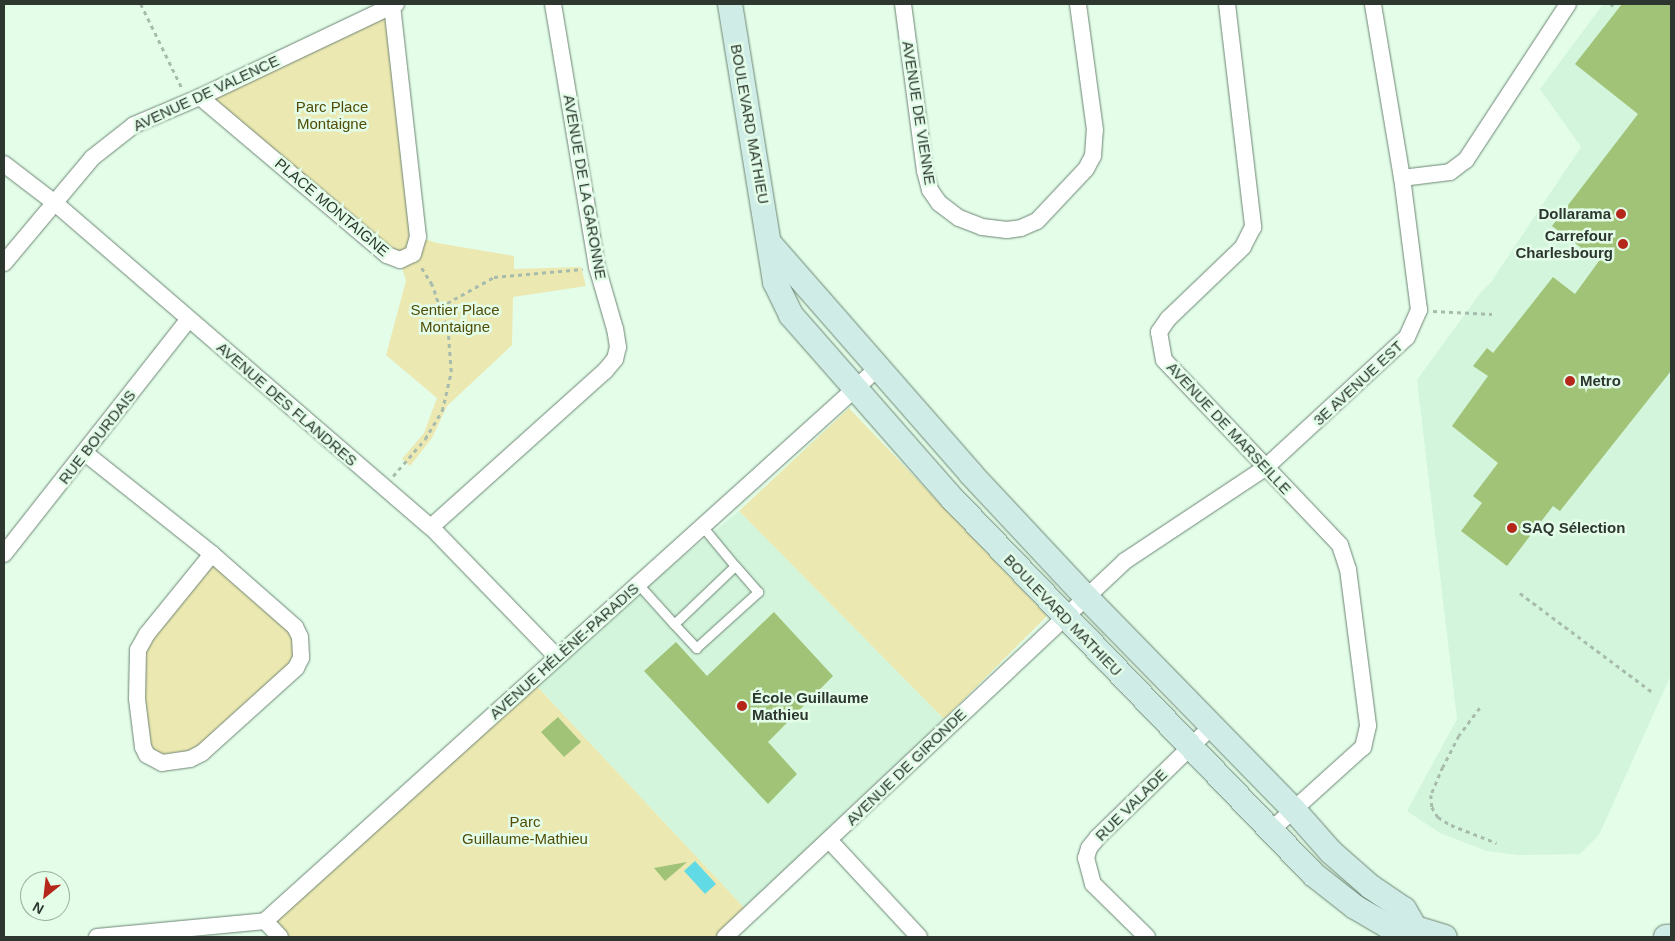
<!DOCTYPE html>
<html>
<head>
<meta charset="utf-8">
<style>
	body { margin:0 }
	#map { position:relative; width:1675px; height:941px; overflow:hidden; background:#e3fde9; font-family:Arial,sans-serif }
	div>[style] { position:absolute }
	[style*='--x'] { left:calc(var(--x)*1px); top:calc(var(--y)*1px); width:calc(var(--w)*1px); rotate:calc(var(--a)*1deg) }
	.built>* { inset:0; background:#d3f5dc }
	.green>* { inset:0; background:#ece8b1 }
	.water>* { inset:0; background:#61dae5 }
	.building>* { inset:0; background:#a0c377 }
	.path>* { height:2.5px; margin-top:-1.25px; transform-origin:0; background:repeating-linear-gradient(90deg,#a8bcad 0 4px,transparent 0 8px) }
	.roads { filter:drop-shadow(0 0 1px #6d8574) drop-shadow(0 0 1px #6d8574) }
	.lane>* { height:9px; margin:-4.5px; padding:0 4.5px; transform-origin:4.5px; border-radius:4.5px; background:#fff }
	.street>* { height:16px; margin:-8px; padding:0 8px; transform-origin:8px; border-radius:8px; background:#fff }
	.secondary>* { height:24px; margin:-12px; padding:0 12px; transform-origin:12px; border-radius:12px; background:#d0ece6 }
	.dots>* { width:14px; height:14px; translate:-50% -50%; box-sizing:border-box; border:2px solid #e3fde9; border-radius:50% }
	span { translate:-50% -50%; white-space:nowrap; text-align:center; line-height:1.15; -webkit-text-stroke:5px #e3fde9; paint-order:stroke }
	.street-label { font-size:15px; color:#2d3730 }
	.park-label { font-size:15px; color:#524c06 }
	.poi-label { font-size:15px; color:#2d3730; font-weight:700 }
	.right { translate:-100% -50%; text-align:right }
	.left { translate:0 -50%; text-align:left }
	.frame { position:absolute; inset:0; border:5px solid #2d3730; pointer-events:none }
	.north { position:absolute; left:20px; top:871px; width:50px; height:50px; box-sizing:border-box; background:#e3fde9; border:1px solid #9aae9f; border-radius:50%; rotate:209deg; font-size:14px; font-weight:700; line-height:20px; text-align:center; color:#2d3730 }
	.north::after { content:''; display:block; margin:auto; width:18px; height:22px; background:#b5271b; clip-path:polygon(50% 0,100% 100%,50% 72%,0 100%) }
</style>
</head>
<body>
<div id="map">
	<div class="built">
		<i style="clip-path:polygon(1603px 4px,1671px 4px,1671px 675px,1599px 835px,1580px 854px,1519px 855px,1487px 851px,1440px 833px,1407px 811px,1457px 719px,1417px 380px,1481px 292px,1491px 282px,1581px 147px,1540px 89px)"></i>
		<i style="clip-path:polygon(739px 511px,944px 719px,750px 914px,531px 680px)"></i>
	</div>
	<div class="green">
		<i style="clip-path:polygon(392px 5px,418px 237px,437px 243px,514px 256px,514px 269px,581px 267px,586px 286px,513px 297px,512px 345px,447px 406px,432px 438px,410px 466px,402px 459px,424px 433px,437px 398px,386px 355px,406px 281px,400px 260px,200px 97px)"></i>
		<i style="clip-path:polygon(849px 408px,1047px 616px,944px 719px,739px 511px)"></i>
		<i style="clip-path:polygon(212px 554px,295px 627px,301px 658px,202px 753px,153px 760px,137px 657px)"></i>
		<i style="clip-path:polygon(531px 680px,750px 914px,725px 937px,280px 937px,265px 921px)"></i>
	</div>
	<div class="water">
		<i style="clip-path:polygon(695px 861px,716px 884px,705px 894px,684px 871px)"></i>
	</div>
	<div class="building">
		<i style="clip-path:polygon(1622px 4px,1671px 4px,1671px 371px,1560px 511px,1553px 506px,1507px 566px,1461px 531px,1482px 503px,1473px 496px,1498px 463px,1452px 426px,1488px 376px,1473px 366px,1487px 348px,1493px 353px,1553px 277px,1575px 294px,1599px 261px,1552px 226px,1638px 114px,1575px 64px)"></i>
		<i style="clip-path:polygon(774px 612px,833px 676px,768px 742px,797px 774px,768px 804px,644px 671px,676px 642px,707px 676px)"></i>
		<i style="clip-path:polygon(558px 717px,581px 742px,564px 757px,541px 732px)"></i>
		<i style="clip-path:polygon(687px 862px,665px 881px,654px 868px)"></i>
	</div>
	<div class="path">
		<i style="--x:141;--y:4;--w:93;--a:64"></i>
		<i style="--x:1611;--y:4;--w:3;--a:45"></i>
		<i style="--x:440;--y:307;--w:62;--a:-29.1"></i>
		<i style="--x:494;--y:277;--w:89;--a:-5.1"></i>
		<i style="--x:1433;--y:311;--w:59;--a:2.9"></i>
		<i style="--x:393;--y:476;--w:49;--a:-49.1"></i>
		<i style="--x:425;--y:439;--w:33;--a:-59"></i>
		<i style="--x:442;--y:411;--w:40;--a:-77"></i>
		<i style="--x:451;--y:372;--w:40;--a:-94.3"></i>
		<i style="--x:448;--y:332;--w:50;--a:-108.8"></i>
		<i style="--x:432;--y:285;--w:22;--a:-122"></i>
		<i style="--x:1520;--y:593;--w:164;--a:36.8"></i>
		<i style="--x:1480;--y:708;--w:35;--a:127"></i>
		<i style="--x:1459;--y:736;--w:35;--a:117"></i>
		<i style="--x:1443;--y:767;--w:30;--a:113"></i>
		<i style="--x:1431;--y:795;--w:12;--a:85"></i>
		<i style="--x:1432;--y:807;--w:12;--a:59"></i>
		<i style="--x:1438;--y:817;--w:15;--a:32"></i>
		<i style="--x:1451;--y:825;--w:49;--a:21.4"></i>
	</div>
	<div class="roads">
		<div class="lane">
			<i style="--x:638;--y:584;--w:54;--a:48"></i>
			<i style="--x:674;--y:624;--w:84;--a:-43.6"></i>
			<i style="--x:735;--y:566;--w:52;--a:-129.5"></i>
			<i style="--x:674;--y:624;--w:33;--a:47"></i>
			<i style="--x:696;--y:648;--w:84;--a:-42.1"></i>
			<i style="--x:758;--y:592;--w:35;--a:-131"></i>
		</div>
		<div class="street">
			<i style="--x:903;--y:4;--w:168;--a:82.5"></i>
			<i style="--x:925;--y:171;--w:20;--a:75"></i>
			<i style="--x:930;--y:190;--w:16;--a:55"></i>
			<i style="--x:939;--y:203;--w:25;--a:37"></i>
			<i style="--x:959;--y:218;--w:25;--a:21"></i>
			<i style="--x:982;--y:227;--w:25;--a:7"></i>
			<i style="--x:1007;--y:230;--w:14;--a:-8"></i>
			<i style="--x:1021;--y:228;--w:17;--a:-24"></i>
			<i style="--x:1037;--y:221;--w:71;--a:-46.7"></i>
			<i style="--x:1086;--y:169;--w:15;--a:-62"></i>
			<i style="--x:1093;--y:156;--w:26;--a:-86"></i>
			<i style="--x:1095;--y:130;--w:127;--a:-97.7"></i>
			<i style="--x:1227;--y:4;--w:225;--a:83.3"></i>
			<i style="--x:1253;--y:227;--w:22;--a:117"></i>
			<i style="--x:1243;--y:247;--w:104;--a:136.2"></i>
			<i style="--x:1168;--y:319;--w:16;--a:125"></i>
			<i style="--x:1159;--y:332;--w:28;--a:80"></i>
			<i style="--x:1164;--y:360;--w:255;--a:46.4"></i>
			<i style="--x:1340;--y:545;--w:25;--a:72"></i>
			<i style="--x:1348;--y:569;--w:158;--a:82.7"></i>
			<i style="--x:1368;--y:726;--w:22;--a:103"></i>
			<i style="--x:1363;--y:747;--w:124;--a:137.9"></i>
			<i style="--x:200;--y:97;--w:245;--a:40.2"></i>
			<i style="--x:387;--y:255;--w:14;--a:21"></i>
			<i style="--x:400;--y:260;--w:14;--a:-25"></i>
			<i style="--x:413;--y:254;--w:18;--a:-74"></i>
			<i style="--x:418;--y:237;--w:233;--a:-96.4"></i>
			<i style="--x:4;--y:164;--w:64;--a:37.4"></i>
			<i style="--x:55;--y:203;--w:496;--a:40.8"></i>
			<i style="--x:431;--y:527;--w:181;--a:45.9"></i>
			<i style="--x:1402;--y:178;--w:48;--a:-7.1"></i>
			<i style="--x:1450;--y:172;--w:20;--a:-37"></i>
			<i style="--x:1466;--y:160;--w:186;--a:-56.8"></i>
			<i style="--x:4;--y:263;--w:137;--a:-50"></i>
			<i style="--x:92;--y:158;--w:53;--a:-38.2"></i>
			<i style="--x:134;--y:125;--w:72;--a:-23"></i>
			<i style="--x:200;--y:97;--w:217;--a:-25.4"></i>
			<i style="--x:85;--y:453;--w:162;--a:38.5"></i>
			<i style="--x:212;--y:554;--w:111;--a:41.3"></i>
			<i style="--x:295;--y:627;--w:11;--a:63"></i>
			<i style="--x:300;--y:637;--w:21;--a:87"></i>
			<i style="--x:301;--y:658;--w:11;--a:117"></i>
			<i style="--x:296;--y:668;--w:127;--a:137.9"></i>
			<i style="--x:202;--y:753;--w:13;--a:153"></i>
			<i style="--x:190;--y:759;--w:28;--a:172"></i>
			<i style="--x:162;--y:763;--w:17;--a:-152"></i>
			<i style="--x:147;--y:755;--w:9;--a:-117"></i>
			<i style="--x:143;--y:747;--w:48;--a:-97.1"></i>
			<i style="--x:137;--y:699;--w:49;--a:-88.8"></i>
			<i style="--x:138;--y:650;--w:18;--a:-61"></i>
			<i style="--x:147;--y:634;--w:103;--a:-50.9"></i>
			<i style="--x:431;--y:527;--w:234;--a:-41.9"></i>
			<i style="--x:605;--y:371;--w:16;--a:-50"></i>
			<i style="--x:615;--y:359;--w:12;--a:-76"></i>
			<i style="--x:618;--y:347;--w:18;--a:-99"></i>
			<i style="--x:615;--y:329;--w:65;--a:-106.2"></i>
			<i style="--x:597;--y:267;--w:267;--a:-99.5"></i>
			<i style="--x:4;--y:554;--w:298;--a:-51.8"></i>
			<i style="--x:829;--y:840;--w:132;--a:47.1"></i>
			<i style="--x:97;--y:937;--w:169;--a:-5.4"></i>
			<i style="--x:280;--y:937;--w:22;--a:-133"></i>
			<i style="--x:265;--y:921;--w:827;--a:-42.06"></i>
			<i style="--x:725;--y:937;--w:549;--a:-43.23"></i>
			<i style="--x:1125;--y:561;--w:168;--a:-33.6"></i>
			<i style="--x:1265;--y:468;--w:193;--a:-42.7"></i>
			<i style="--x:1407;--y:337;--w:30;--a:-66"></i>
			<i style="--x:1419;--y:310;--w:133;--a:-97.3"></i>
			<i style="--x:1402;--y:178;--w:176;--a:-99.5"></i>
			<i style="--x:1147;--y:937;--w:76;--a:-135.5"></i>
			<i style="--x:1093;--y:884;--w:27;--a:-105"></i>
			<i style="--x:1086;--y:858;--w:10;--a:-73"></i>
			<i style="--x:1089;--y:848;--w:14;--a:-51"></i>
			<i style="--x:1098;--y:837;--w:159;--a:-44.2"></i>
		</div>
		<div class="secondary">
			<i style="--x:730;--y:4;--w:282;--a:80.8"></i>
			<i style="--x:775;--y:282;--w:37;--a:64"></i>
			<i style="--x:791;--y:315;--w:241;--a:48.7"></i>
			<i style="--x:950;--y:496;--w:524;--a:46.16"></i>
			<i style="--x:1313;--y:874;--w:53;--a:38.2"></i>
			<i style="--x:1355;--y:907;--w:42;--a:30.3"></i>
			<i style="--x:1391;--y:928;--w:24;--a:0"></i>
			<i style="--x:1415;--y:928;--w:31;--a:17"></i>
			<i style="--x:770;--y:244;--w:305;--a:48.8"></i>
			<i style="--x:971;--y:474;--w:168;--a:46.9"></i>
			<i style="--x:1086;--y:597;--w:296;--a:45.7"></i>
			<i style="--x:1293;--y:809;--w:57;--a:48.5"></i>
			<i style="--x:1331;--y:852;--w:53;--a:41.2"></i>
			<i style="--x:1371;--y:887;--w:40;--a:34"></i>
			<i style="--x:1404;--y:909;--w:22;--a:60"></i>
			<i style="--x:1666;--y:937;--w:5;--a:0"></i>
		</div>
	</div>
	<div class="dots">
		<i style="left:1621px;top:214px;background:#b5271b"></i>
		<i style="left:1623px;top:244px;background:#b5271b"></i>
		<i style="left:1570px;top:381px;background:#b5271b"></i>
		<i style="left:1512px;top:528px;background:#b5271b"></i>
		<i style="left:742px;top:706px;background:#b5271b"></i>
	</div>
	<div class="street-label">
		<span style="left:206px;top:93px;rotate:-25deg">AVENUE DE VALENCE</span>
		<span style="left:919px;top:113px;rotate:81deg">AVENUE DE VIENNE</span>
		<span style="left:750px;top:124px;rotate:80deg">BOULEVARD MATHIEU</span>
		<span style="left:585px;top:187px;rotate:80deg">AVENUE DE LA GARONNE</span>
		<span style="left:332px;top:207px;rotate:40deg">PLACE MONTAIGNE</span>
		<span style="left:1358px;top:383px;rotate:-43deg">3E AVENUE EST</span>
		<span style="left:287px;top:404px;rotate:41deg">AVENUE DES FLANDRES</span>
		<span style="left:1229px;top:428px;rotate:47deg">AVENUE DE MARSEILLE</span>
		<span style="left:97px;top:437px;rotate:-52deg">RUE BOURDAIS</span>
		<span style="left:1063px;top:615px;rotate:46deg">BOULEVARD MATHIEU</span>
		<span style="left:564px;top:651px;rotate:-42deg">AVENUE HÉLÈNE-PARADIS</span>
		<span style="left:906px;top:767px;rotate:-44deg">AVENUE DE GIRONDE</span>
		<span style="left:1131px;top:805px;rotate:-45deg">RUE VALADE</span>
	</div>
	<div class="park-label">
		<span style="left:332px;top:115px">Parc Place<br>Montaigne</span>
		<span style="left:455px;top:318px">Sentier Place<br>Montaigne</span>
		<span style="left:525px;top:830px">Parc<br>Guillaume-Mathieu</span>
	</div>
	<div class="poi-label">
		<span class="right" style="left:1611px;top:214px">Dollarama</span>
		<span class="right" style="left:1613px;top:244px">Carrefour<br>Charlesbourg</span>
		<span class="left" style="left:1580px;top:381px">Metro</span>
		<span class="left" style="left:1522px;top:528px">SAQ Sélection</span>
		<span class="left" style="left:752px;top:706px">École Guillaume<br>Mathieu</span>
	</div>
	<div class="frame"></div>
	<div class="north">N</div>
</div>
</body>
</html>
